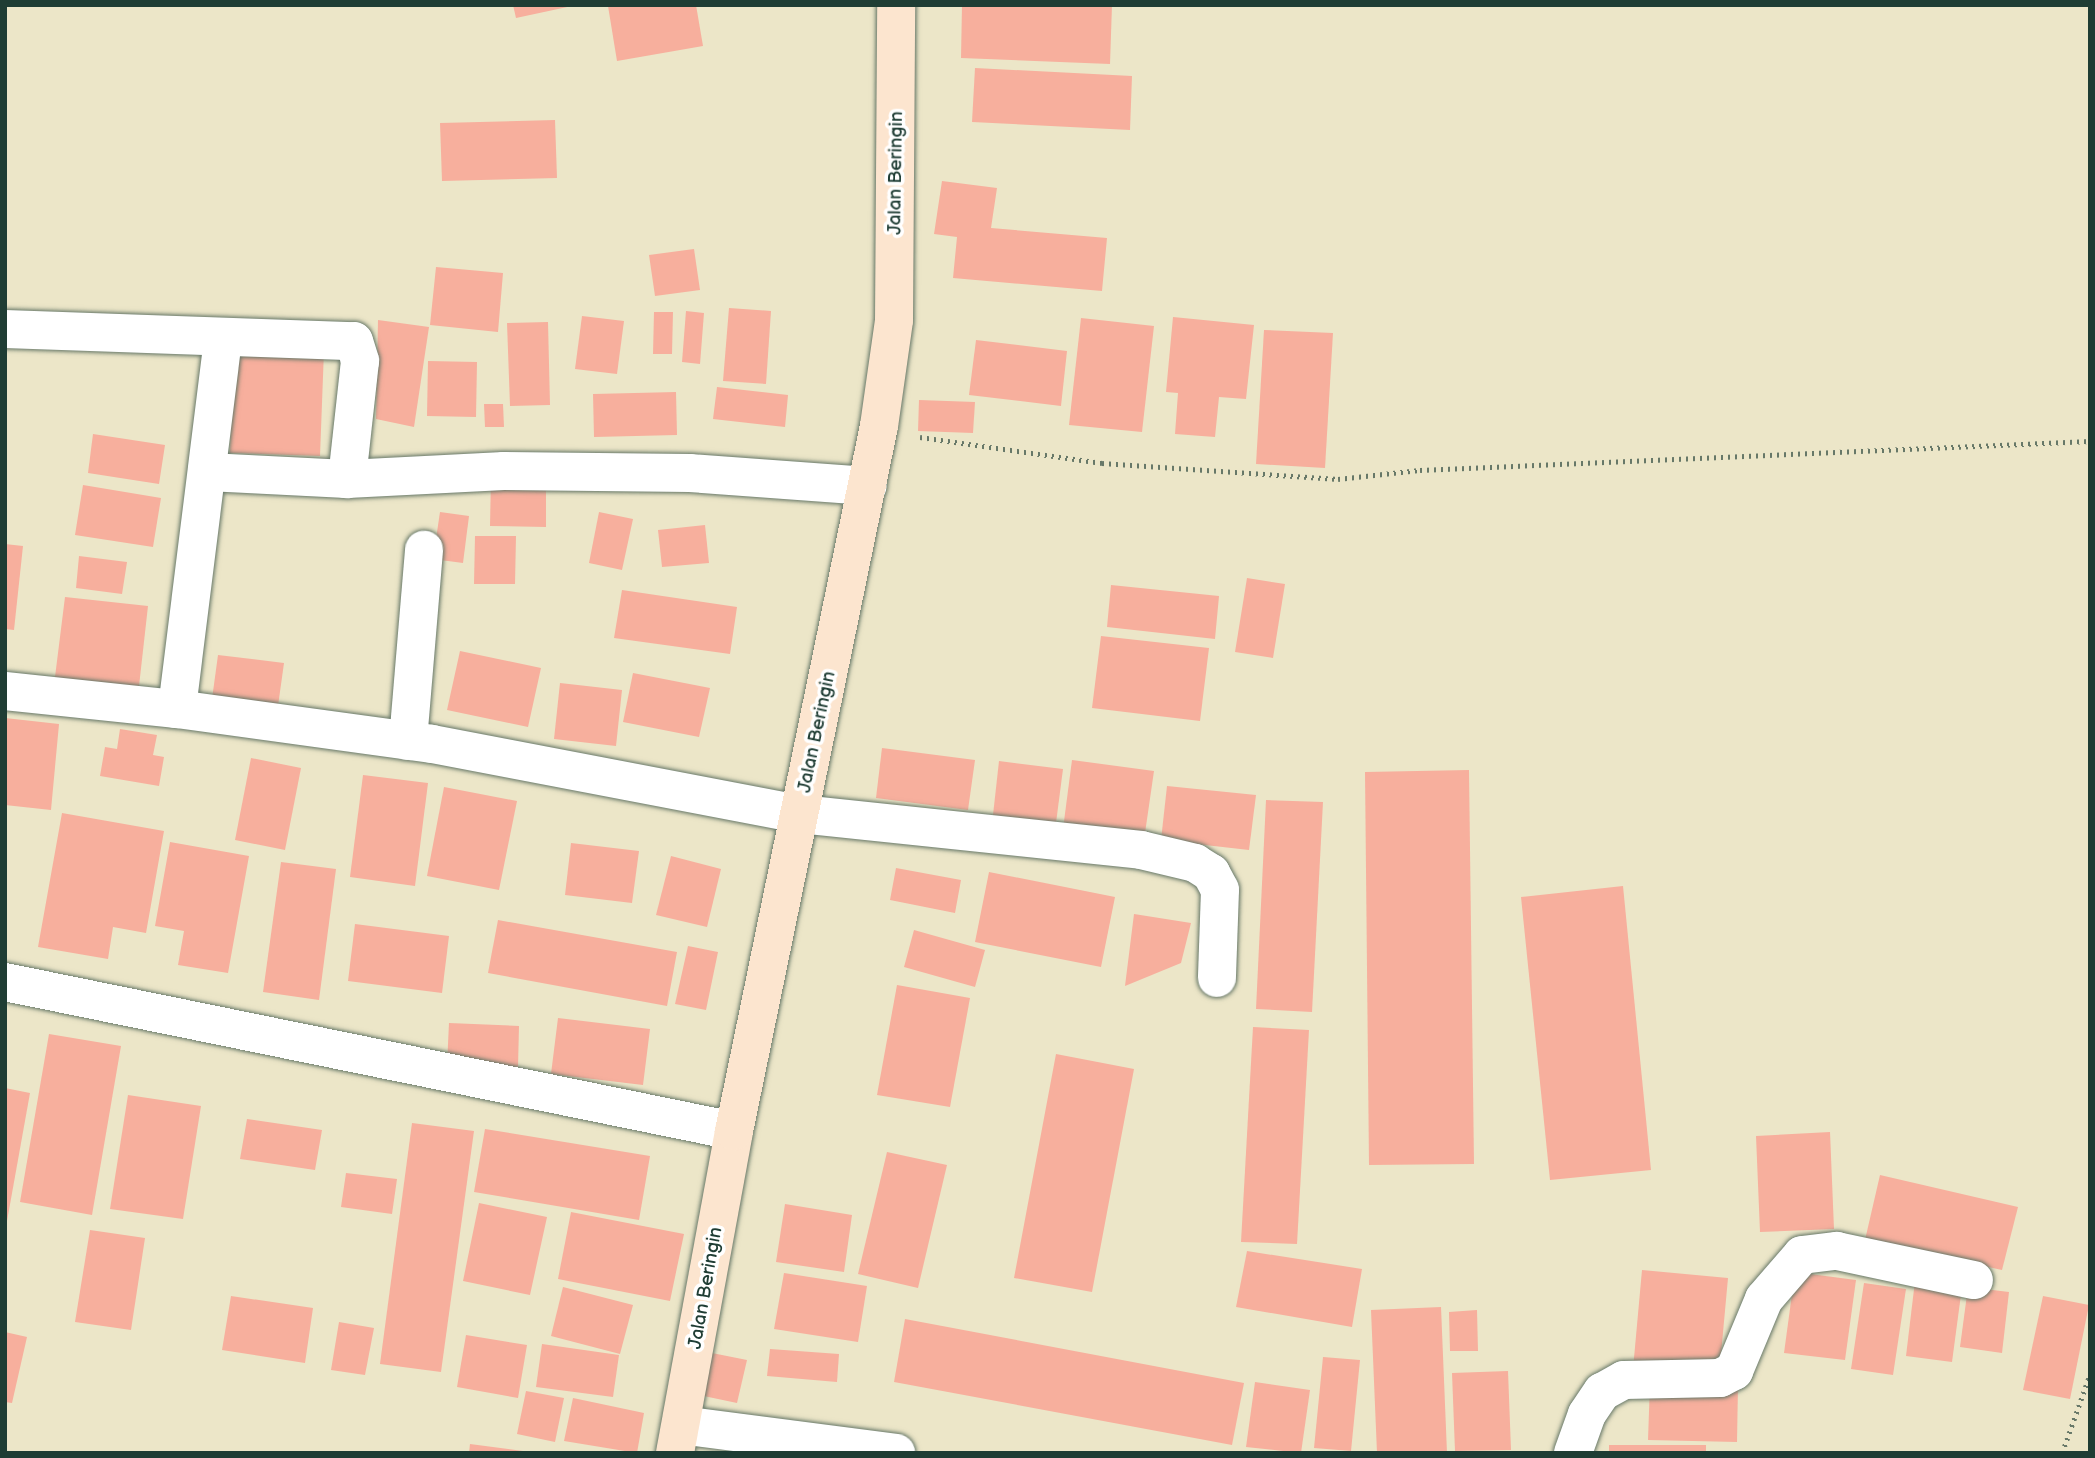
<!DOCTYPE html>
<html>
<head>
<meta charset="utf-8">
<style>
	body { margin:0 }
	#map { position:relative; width:2095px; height:1458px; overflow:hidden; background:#ece6c8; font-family:"Balsamiq Sans",sans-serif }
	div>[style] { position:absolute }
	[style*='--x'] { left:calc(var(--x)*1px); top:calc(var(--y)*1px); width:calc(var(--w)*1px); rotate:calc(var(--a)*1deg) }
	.building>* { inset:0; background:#f7af9d }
	.path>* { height:4.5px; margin-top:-2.25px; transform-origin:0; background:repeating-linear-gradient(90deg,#677868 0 2px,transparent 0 7px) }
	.roads { filter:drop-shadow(0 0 2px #677868) drop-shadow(0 0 2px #677868) }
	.street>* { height:38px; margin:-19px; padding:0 19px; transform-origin:19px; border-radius:19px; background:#fff }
	.secondary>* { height:38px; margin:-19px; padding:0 19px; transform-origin:19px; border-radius:19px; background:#fce5cf }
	span { translate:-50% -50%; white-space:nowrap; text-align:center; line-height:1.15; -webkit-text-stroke:7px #fff; paint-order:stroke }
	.street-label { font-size:19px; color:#1f3d34 }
	.frame { position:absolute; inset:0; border:7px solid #1f3d34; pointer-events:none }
</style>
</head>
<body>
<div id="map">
	<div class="building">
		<i style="clip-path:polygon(513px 5px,572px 5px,572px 6px,516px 18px)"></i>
		<i style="clip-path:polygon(696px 5px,703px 46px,617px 61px,608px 6px)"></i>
		<i style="clip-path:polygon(962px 5px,1112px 5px,1110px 64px,961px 58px)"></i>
		<i style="clip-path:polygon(975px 68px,1132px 76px,1130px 130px,972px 122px)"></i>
		<i style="clip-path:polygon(555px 120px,557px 178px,442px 181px,440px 123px)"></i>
		<i style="clip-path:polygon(942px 181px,997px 188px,991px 228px,1107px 238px,1102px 291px,953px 278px,957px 237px,934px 234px)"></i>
		<i style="clip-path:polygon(694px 249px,700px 290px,655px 296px,649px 255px)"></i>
		<i style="clip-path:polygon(436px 267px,503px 273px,498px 332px,430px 325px)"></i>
		<i style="clip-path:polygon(729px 308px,771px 311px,766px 384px,723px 381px)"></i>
		<i style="clip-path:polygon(686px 311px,704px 313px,700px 364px,682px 362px)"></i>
		<i style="clip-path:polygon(654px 312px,673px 312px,672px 354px,653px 354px)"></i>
		<i style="clip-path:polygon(582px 316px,624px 321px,617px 374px,575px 369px)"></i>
		<i style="clip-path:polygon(1173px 317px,1254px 325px,1246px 399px,1219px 397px,1215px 437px,1175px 434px,1178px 393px,1166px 392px)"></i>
		<i style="clip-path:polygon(1081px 318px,1154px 326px,1142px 432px,1069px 425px)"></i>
		<i style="clip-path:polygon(378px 320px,429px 327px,414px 427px,376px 419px)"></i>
		<i style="clip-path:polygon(548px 322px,550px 405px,510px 406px,507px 323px)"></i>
		<i style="clip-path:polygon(1264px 330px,1333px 333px,1325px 468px,1256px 464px)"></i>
		<i style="clip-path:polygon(976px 340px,1067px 351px,1061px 406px,969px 395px)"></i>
		<i style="clip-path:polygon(233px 347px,324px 350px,320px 456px,230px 453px)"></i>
		<i style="clip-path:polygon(428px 361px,477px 362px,476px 417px,427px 416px)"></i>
		<i style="clip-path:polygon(717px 387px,788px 395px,785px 427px,713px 419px)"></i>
		<i style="clip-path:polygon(676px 392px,677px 435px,594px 437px,593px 394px)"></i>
		<i style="clip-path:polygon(919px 400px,975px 402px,973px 433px,918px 431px)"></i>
		<i style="clip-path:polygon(484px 404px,503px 404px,504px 427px,485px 427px)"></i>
		<i style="clip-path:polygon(93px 434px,165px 445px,159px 484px,88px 473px)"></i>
		<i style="clip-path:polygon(491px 476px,546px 477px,546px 527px,490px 526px)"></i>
		<i style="clip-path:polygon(83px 485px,161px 498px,153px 547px,75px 535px)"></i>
		<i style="clip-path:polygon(440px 512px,469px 516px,463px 563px,433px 559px)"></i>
		<i style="clip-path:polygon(599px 512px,633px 519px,622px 570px,589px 563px)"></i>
		<i style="clip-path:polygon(705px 525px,709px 563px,662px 567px,658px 530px)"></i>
		<i style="clip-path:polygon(475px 536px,516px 536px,515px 584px,474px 584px)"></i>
		<i style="clip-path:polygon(5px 544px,23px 546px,14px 630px,5px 629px)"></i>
		<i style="clip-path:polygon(79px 556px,127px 562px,122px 594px,76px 588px)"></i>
		<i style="clip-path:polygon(1247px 578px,1285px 584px,1273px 658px,1235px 652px)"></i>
		<i style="clip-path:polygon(1111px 585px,1219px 596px,1215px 639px,1107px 627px)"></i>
		<i style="clip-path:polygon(622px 590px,737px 607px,730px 654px,614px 638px)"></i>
		<i style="clip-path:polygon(65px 597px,148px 606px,138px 695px,54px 685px)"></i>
		<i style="clip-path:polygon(1101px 636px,1209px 648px,1200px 721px,1092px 708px)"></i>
		<i style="clip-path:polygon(460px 651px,541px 668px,528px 727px,447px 710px)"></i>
		<i style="clip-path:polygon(218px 655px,284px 663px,278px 706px,212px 699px)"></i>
		<i style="clip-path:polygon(633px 673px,710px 688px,699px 737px,623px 722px)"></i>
		<i style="clip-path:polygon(560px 683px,622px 690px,616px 746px,554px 739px)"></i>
		<i style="clip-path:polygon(5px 718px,59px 724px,51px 810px,5px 805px)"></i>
		<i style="clip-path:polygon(120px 729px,157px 735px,153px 755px,164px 757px,159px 786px,100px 776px,105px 747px,117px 749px)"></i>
		<i style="clip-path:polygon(882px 748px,975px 760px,968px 810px,876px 798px)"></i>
		<i style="clip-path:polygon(251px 758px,301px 768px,285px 850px,235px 840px)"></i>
		<i style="clip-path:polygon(1072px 760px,1154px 771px,1144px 840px,1063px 829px)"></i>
		<i style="clip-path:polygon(999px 761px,1063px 769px,1056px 823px,993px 815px)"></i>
		<i style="clip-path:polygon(1469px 770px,1474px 1164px,1369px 1165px,1365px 772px)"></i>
		<i style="clip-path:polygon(363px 775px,428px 783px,415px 886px,350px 877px)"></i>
		<i style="clip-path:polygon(1167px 786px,1256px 795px,1249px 850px,1161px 840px)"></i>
		<i style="clip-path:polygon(444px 787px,517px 801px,499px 890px,427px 876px)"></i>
		<i style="clip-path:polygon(1266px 800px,1323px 802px,1312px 1012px,1256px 1009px)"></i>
		<i style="clip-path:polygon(62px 813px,164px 831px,146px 933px,113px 927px,108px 959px,38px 947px)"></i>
		<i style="clip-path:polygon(170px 842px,249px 856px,228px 973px,178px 965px,184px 931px,155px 926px)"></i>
		<i style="clip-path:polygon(571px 843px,639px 851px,632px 903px,565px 895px)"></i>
		<i style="clip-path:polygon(671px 856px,721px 869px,707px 927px,656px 915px)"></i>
		<i style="clip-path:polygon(281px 862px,336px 869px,319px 1000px,263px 992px)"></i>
		<i style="clip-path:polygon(896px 868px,961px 880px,955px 913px,890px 900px)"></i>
		<i style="clip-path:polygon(989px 872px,1115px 897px,1101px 967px,975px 942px)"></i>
		<i style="clip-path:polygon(1623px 886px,1651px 1170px,1550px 1180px,1521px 897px)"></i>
		<i style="clip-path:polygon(1134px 914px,1191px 923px,1181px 963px,1125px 986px)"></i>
		<i style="clip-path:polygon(498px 920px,677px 952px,667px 1006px,488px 973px)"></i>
		<i style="clip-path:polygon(355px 924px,449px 936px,442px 993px,348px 981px)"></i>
		<i style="clip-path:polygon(914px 930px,985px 950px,975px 987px,904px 967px)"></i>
		<i style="clip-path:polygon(688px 946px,718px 952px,706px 1010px,675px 1004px)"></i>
		<i style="clip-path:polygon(897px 985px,970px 998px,950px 1107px,877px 1095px)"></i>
		<i style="clip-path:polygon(558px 1018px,650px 1029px,643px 1085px,551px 1074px)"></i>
		<i style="clip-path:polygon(449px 1023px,519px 1026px,518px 1067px,447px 1065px)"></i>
		<i style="clip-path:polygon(1253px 1027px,1309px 1030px,1297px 1244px,1241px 1242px)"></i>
		<i style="clip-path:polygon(49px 1034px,121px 1046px,92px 1215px,20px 1202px)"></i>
		<i style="clip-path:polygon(1056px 1054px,1134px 1069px,1092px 1292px,1014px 1278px)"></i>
		<i style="clip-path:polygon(5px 1088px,30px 1093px,7px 1221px,5px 1221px)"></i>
		<i style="clip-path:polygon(128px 1095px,201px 1106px,183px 1219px,110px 1209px)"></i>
		<i style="clip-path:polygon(247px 1119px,322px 1130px,315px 1170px,240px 1159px)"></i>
		<i style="clip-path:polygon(412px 1123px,474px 1131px,441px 1372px,380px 1364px)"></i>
		<i style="clip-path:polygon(485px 1129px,650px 1156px,639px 1220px,474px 1192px)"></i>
		<i style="clip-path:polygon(1830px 1132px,1834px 1229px,1760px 1232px,1756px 1136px)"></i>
		<i style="clip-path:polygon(887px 1152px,947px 1165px,918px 1288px,858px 1274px)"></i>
		<i style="clip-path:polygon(346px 1173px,397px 1179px,392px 1214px,341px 1207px)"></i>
		<i style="clip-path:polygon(1880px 1175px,2018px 1207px,2002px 1270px,1865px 1240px)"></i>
		<i style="clip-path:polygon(479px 1203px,547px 1217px,530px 1295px,463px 1281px)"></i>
		<i style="clip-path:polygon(785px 1204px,852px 1215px,844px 1272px,776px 1262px)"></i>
		<i style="clip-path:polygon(571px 1212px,684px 1234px,670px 1301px,558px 1279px)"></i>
		<i style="clip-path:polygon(90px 1230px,145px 1238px,131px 1330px,75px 1322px)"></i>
		<i style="clip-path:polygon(1247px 1251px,1362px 1269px,1352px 1327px,1236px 1307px)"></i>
		<i style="clip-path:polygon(1642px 1270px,1728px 1278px,1719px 1376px,1633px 1369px)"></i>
		<i style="clip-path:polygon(1795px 1272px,1856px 1280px,1845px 1360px,1784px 1353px)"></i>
		<i style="clip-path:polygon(784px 1273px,867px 1286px,858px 1342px,774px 1329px)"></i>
		<i style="clip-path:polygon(1915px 1281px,1962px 1287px,1952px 1362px,1906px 1356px)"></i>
		<i style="clip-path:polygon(1864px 1283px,1906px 1289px,1893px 1375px,1851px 1369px)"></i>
		<i style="clip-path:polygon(563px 1287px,633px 1305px,620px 1354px,551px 1336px)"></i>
		<i style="clip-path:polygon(1968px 1287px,2009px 1292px,2002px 1353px,1960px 1347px)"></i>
		<i style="clip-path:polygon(231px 1296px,313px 1308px,305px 1363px,222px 1350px)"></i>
		<i style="clip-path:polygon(2043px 1296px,2089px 1305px,2070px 1399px,2023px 1390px)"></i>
		<i style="clip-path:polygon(1441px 1307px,1447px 1453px,1377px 1453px,1371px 1310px)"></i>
		<i style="clip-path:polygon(1477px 1310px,1478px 1351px,1450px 1351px,1449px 1312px)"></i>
		<i style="clip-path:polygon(905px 1319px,1244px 1383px,1232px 1445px,894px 1382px)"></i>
		<i style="clip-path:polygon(339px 1322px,374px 1328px,365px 1375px,331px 1370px)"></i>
		<i style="clip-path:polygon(5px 1332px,27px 1337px,12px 1403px,5px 1402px)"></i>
		<i style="clip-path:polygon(466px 1335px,527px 1345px,518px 1398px,457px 1387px)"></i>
		<i style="clip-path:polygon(542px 1344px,619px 1355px,613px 1397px,536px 1387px)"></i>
		<i style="clip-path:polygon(770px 1349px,839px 1354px,837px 1382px,767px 1376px)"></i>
		<i style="clip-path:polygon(707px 1352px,747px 1360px,737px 1403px,699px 1395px)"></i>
		<i style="clip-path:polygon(1323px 1357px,1360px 1360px,1351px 1451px,1314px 1448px)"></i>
		<i style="clip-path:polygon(1508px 1371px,1511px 1450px,1455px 1451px,1452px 1373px)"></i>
		<i style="clip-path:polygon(1255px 1382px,1310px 1390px,1301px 1453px,1246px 1447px)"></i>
		<i style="clip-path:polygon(1650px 1383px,1738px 1385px,1737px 1442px,1648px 1440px)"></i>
		<i style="clip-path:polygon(526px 1391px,564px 1398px,555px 1442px,517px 1434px)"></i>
		<i style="clip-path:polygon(573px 1398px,644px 1413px,637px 1453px,564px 1441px)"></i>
		<i style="clip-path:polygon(470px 1444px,523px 1451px,523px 1453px,469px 1453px)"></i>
		<i style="clip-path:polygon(1609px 1445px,1706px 1445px,1706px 1453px,1609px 1453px)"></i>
	</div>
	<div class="path">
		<i style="--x:920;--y:437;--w:184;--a:8.1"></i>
		<i style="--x:1102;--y:463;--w:237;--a:3.9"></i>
		<i style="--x:1338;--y:479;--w:82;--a:-6.3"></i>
		<i style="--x:1420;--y:470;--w:671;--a:-2.48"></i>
		<i style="--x:2062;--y:1453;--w:84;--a:-70.5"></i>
	</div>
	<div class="roads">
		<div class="street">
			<i style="--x:5;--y:329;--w:349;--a:2"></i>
			<i style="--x:354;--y:341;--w:21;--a:73"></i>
			<i style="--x:360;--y:361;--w:119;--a:96.3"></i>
			<i style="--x:223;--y:339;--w:373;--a:97.1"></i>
			<i style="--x:177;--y:709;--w:257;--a:7.8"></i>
			<i style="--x:432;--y:744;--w:375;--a:10.8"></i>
			<i style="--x:800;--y:814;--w:343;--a:6"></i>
			<i style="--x:1141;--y:850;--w:56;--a:13.5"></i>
			<i style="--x:1195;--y:863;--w:19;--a:32"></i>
			<i style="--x:1211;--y:873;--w:19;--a:62"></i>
			<i style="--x:1220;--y:890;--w:88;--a:92"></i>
			<i style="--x:208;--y:472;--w:139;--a:2.9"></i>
			<i style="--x:347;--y:479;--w:157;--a:-2.9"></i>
			<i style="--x:504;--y:471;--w:186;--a:0.6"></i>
			<i style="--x:690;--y:473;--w:178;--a:4.2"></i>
			<i style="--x:5;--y:691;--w:173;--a:6"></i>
			<i style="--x:408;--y:741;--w:192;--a:-85.2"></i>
			<i style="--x:5;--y:982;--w:744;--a:11.55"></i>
			<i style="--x:681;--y:1425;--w:217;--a:7.4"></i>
			<i style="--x:1573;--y:1453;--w:41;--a:-70.3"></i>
			<i style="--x:1587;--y:1414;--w:27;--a:-56"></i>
			<i style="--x:1602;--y:1392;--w:25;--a:-29"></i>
			<i style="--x:1624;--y:1380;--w:96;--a:-1.2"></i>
			<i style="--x:1720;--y:1378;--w:16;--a:-27"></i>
			<i style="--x:1734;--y:1371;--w:78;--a:-67.4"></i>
			<i style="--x:1764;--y:1299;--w:58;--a:-49.2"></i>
			<i style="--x:1802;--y:1255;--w:35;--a:-7"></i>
			<i style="--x:1837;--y:1251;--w:140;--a:12"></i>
		</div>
		<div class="secondary">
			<i style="--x:675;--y:1453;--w:327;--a:-79.6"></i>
			<i style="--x:734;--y:1131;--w:720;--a:-78.38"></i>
			<i style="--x:879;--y:426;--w:107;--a:-81.9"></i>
			<i style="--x:894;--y:320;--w:315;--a:-89.6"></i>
		</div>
	</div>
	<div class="street-label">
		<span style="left:896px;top:173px;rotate:-89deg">Jalan Beringin</span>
		<span style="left:817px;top:732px;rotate:-78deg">Jalan Beringin</span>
		<span style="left:706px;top:1288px;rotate:-80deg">Jalan Beringin</span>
	</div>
	<div class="frame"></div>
</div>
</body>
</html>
